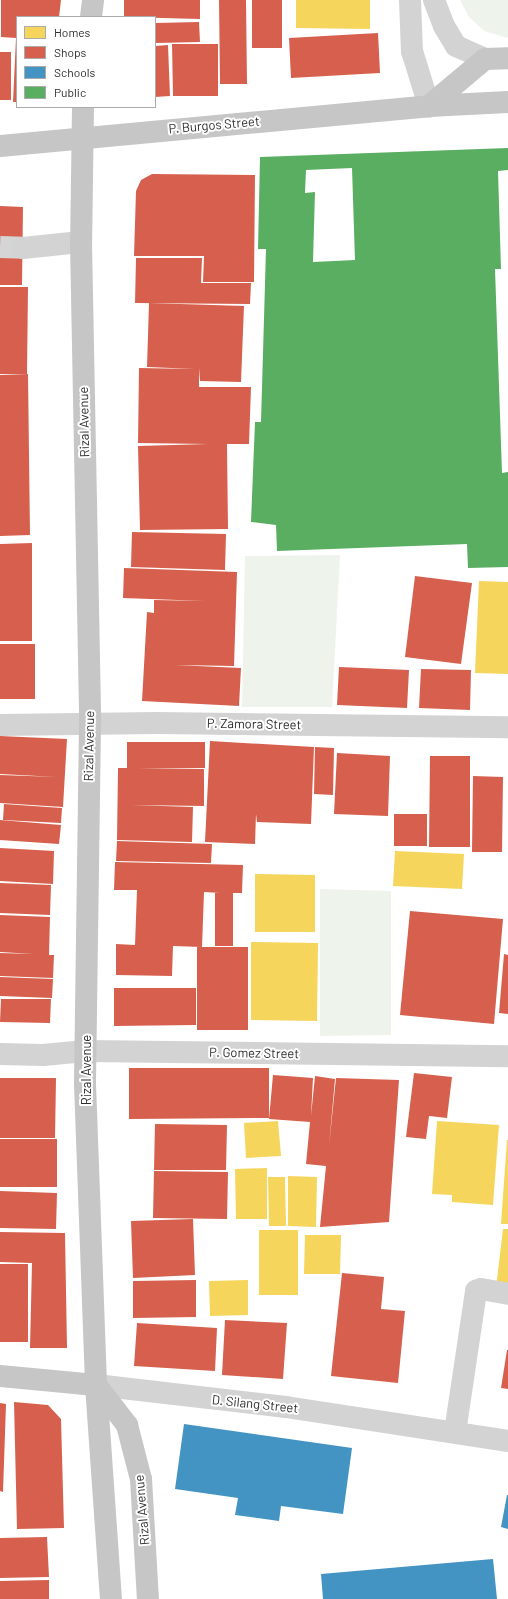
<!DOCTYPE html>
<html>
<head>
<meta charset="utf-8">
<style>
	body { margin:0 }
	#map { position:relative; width:508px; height:1599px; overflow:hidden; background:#fff; font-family:Barlow,sans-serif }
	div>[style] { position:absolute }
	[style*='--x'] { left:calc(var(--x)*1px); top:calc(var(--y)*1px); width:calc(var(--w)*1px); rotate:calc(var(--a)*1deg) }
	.green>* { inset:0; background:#eef4ec }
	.homes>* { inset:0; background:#f6d55c }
	.shops>* { inset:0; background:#d6604d }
	.schools>* { inset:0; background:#4393c3 }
	.public>* { inset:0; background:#5aae61 }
	.minor-tunnel>* { height:22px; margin-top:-11px; transform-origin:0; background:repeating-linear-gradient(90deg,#d5d5d5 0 22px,transparent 0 33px) }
	.minor>* { height:22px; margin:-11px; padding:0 11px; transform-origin:11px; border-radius:11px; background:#d3d3d3 }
	.major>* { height:22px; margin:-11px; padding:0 11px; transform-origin:11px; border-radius:11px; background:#c6c6c6 }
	span { translate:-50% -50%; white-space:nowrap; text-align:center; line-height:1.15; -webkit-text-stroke:4px #fff; paint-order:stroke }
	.street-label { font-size:13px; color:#2e2e2e }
	.legend { position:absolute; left:16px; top:16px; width:140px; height:92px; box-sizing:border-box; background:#fff; border:1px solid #ababab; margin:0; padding:5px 7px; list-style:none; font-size:12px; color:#2e2e2e }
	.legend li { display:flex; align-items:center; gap:8px; height:20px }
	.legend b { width:20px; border:1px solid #ababab }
</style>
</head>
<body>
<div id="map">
	<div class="green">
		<i style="clip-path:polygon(460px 0,508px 0,508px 38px,484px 31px,469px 17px)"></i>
		<i style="clip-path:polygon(340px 555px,332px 707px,242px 707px,245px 556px)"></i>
		<i style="clip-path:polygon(320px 889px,391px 891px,391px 1035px,320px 1036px)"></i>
	</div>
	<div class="homes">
		<i style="clip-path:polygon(296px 0,370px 0,370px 29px,296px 28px)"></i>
		<i style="clip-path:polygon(479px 581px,508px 582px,508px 674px,475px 673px)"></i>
		<i style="clip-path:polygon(395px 851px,464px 854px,462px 889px,393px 886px)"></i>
		<i style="clip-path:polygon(255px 874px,315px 875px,315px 932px,255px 932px)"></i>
		<i style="clip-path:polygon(251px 942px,318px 943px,317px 1021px,251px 1020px)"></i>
		<i style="clip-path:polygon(278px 1121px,281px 1156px,246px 1158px,244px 1123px)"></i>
		<i style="clip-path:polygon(437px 1121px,499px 1125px,493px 1205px,452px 1202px,452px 1195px,432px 1194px)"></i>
		<i style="clip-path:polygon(507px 1140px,508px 1140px,508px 1224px,501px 1224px)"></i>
		<i style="clip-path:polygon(267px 1168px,267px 1219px,236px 1219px,235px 1169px)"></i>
		<i style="clip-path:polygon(288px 1176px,317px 1177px,316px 1227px,288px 1226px)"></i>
		<i style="clip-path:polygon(268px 1177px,285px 1177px,286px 1226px,269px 1226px)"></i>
		<i style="clip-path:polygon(503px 1229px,508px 1229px,508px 1290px,496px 1288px)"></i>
		<i style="clip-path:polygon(259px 1230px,298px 1230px,298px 1295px,259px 1295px)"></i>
		<i style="clip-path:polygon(305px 1235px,341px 1235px,340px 1274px,304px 1274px)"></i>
		<i style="clip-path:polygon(248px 1280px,248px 1315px,210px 1316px,209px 1281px)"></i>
	</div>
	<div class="shops">
		<i style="clip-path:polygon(1px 0,61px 0,59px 17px,17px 17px,17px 102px,13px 102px,16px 38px,1px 37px)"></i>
		<i style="clip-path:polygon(124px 0,200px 0,200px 19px,124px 17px)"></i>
		<i style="clip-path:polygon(219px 0,246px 0,247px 84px,220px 84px)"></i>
		<i style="clip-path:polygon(252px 0,282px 0,282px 48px,252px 48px)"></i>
		<i style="clip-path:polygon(199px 22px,200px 42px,155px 43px,155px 23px)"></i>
		<i style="clip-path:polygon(378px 33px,380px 73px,291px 78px,289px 38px)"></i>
		<i style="clip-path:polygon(172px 44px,218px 44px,218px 96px,173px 96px)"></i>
		<i style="clip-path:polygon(168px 45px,170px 96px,155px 97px,155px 46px)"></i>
		<i style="clip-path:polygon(0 52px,11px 52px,11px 100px,0 100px)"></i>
		<i style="clip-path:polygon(152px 174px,255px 175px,254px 282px,203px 282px,204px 256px,134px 256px,136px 191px,141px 180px)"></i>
		<i style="clip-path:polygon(0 206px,23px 207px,22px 285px,0 285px)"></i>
		<i style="clip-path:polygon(136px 258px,202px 258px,201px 283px,251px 283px,250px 304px,135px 303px)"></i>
		<i style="clip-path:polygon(0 287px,28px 287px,27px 374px,0 374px)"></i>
		<i style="clip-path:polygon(149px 303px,244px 306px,241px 382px,200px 381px,199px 368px,199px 387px,251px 387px,249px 444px,227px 444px,228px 529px,140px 530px,138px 446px,208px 444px,138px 443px,139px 368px,195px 369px,147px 367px)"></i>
		<i style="clip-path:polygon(28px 374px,30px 535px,0 536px,0 375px)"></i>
		<i style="clip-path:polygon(132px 532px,226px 534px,225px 570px,131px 567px)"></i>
		<i style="clip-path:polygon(32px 543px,32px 641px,0 641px,0 544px)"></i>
		<i style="clip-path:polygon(124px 568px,237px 572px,234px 666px,175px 665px,241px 668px,239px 706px,142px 701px,147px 612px,154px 613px,154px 600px,205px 601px,123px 598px)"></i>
		<i style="clip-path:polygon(415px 576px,472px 583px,461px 664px,405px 657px)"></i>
		<i style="clip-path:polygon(0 644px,35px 644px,35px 699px,0 699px)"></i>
		<i style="clip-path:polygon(339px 667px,409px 670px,407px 708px,337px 705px)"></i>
		<i style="clip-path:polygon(421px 669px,471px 670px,470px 710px,419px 708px)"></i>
		<i style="clip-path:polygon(0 736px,67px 739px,63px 807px,0 803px,0 775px,57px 777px,0 774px)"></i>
		<i style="clip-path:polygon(210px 741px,314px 747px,311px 824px,257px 822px,256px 814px,255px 844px,205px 842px)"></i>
		<i style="clip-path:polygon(127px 742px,205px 742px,205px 768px,138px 768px,204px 769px,204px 806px,131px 805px,193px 807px,192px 842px,117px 840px,118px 768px,127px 768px)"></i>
		<i style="clip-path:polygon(315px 747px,334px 748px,333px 795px,314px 794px)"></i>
		<i style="clip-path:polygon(337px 753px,390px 756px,388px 816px,334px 814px)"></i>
		<i style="clip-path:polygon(430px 756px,470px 756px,470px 847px,429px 847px)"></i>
		<i style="clip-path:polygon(473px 776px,503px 777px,502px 852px,472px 852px)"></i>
		<i style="clip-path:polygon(4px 804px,62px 808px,61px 823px,3px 820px)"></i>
		<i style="clip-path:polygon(394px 814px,427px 814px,427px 846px,394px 846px)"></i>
		<i style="clip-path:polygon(0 820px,61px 825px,59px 844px,0 840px)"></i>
		<i style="clip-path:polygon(117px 841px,212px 844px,211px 863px,116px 861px)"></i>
		<i style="clip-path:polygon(0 848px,54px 851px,53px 884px,0 881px)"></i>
		<i style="clip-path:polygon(115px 862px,243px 865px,242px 893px,233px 893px,233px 946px,215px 946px,215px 893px,220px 893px,204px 892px,202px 947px,173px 946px,172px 976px,116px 975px,116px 944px,135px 945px,137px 890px,114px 890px)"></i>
		<i style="clip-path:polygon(0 883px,51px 885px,50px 915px,0 913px)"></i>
		<i style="clip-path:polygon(410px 911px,503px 919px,494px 1024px,400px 1015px)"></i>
		<i style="clip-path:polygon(0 915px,50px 917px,49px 955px,54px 955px,53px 978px,0 976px,0 953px,34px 954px,0 952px)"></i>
		<i style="clip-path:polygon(197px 947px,248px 947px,248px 1030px,197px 1030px)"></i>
		<i style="clip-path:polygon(504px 954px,508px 955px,508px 1014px,499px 1013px)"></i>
		<i style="clip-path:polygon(0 977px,53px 979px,52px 998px,0 996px)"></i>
		<i style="clip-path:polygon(114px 988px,196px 988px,196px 1025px,114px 1026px)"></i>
		<i style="clip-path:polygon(1px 999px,51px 999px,50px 1023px,0 1022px)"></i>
		<i style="clip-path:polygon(129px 1068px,269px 1068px,269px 1118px,129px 1119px)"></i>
		<i style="clip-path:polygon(414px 1073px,452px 1077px,447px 1118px,429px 1116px,426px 1139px,406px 1137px)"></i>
		<i style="clip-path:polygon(273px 1075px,313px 1078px,311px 1116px,315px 1076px,335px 1079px,329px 1146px,336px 1078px,399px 1080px,389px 1222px,320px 1227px,326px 1166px,306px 1164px,310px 1122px,269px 1119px)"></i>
		<i style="clip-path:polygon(0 1078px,56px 1078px,55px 1138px,0 1138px)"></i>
		<i style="clip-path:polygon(155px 1124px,227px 1125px,226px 1170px,154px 1170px)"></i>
		<i style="clip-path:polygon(0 1139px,57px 1139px,57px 1187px,0 1187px)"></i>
		<i style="clip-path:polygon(154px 1171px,228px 1172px,227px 1219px,153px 1218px)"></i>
		<i style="clip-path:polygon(0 1191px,57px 1193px,56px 1229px,0 1228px)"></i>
		<i style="clip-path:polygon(193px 1219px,195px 1275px,133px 1278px,131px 1221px)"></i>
		<i style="clip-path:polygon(0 1232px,65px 1233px,67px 1348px,30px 1348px,32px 1263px,0 1262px)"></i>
		<i style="clip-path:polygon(0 1264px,28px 1264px,28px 1342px,0 1342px)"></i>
		<i style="clip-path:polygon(342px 1273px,384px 1277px,381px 1309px,405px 1311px,398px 1383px,331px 1376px)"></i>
		<i style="clip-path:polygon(196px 1280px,196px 1317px,133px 1318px,133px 1281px)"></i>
		<i style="clip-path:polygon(225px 1320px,287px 1323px,283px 1379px,222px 1375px)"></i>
		<i style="clip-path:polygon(137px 1323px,217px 1328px,215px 1371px,134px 1366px)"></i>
		<i style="clip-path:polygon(507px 1350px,508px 1350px,508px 1389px,501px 1388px)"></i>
		<i style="clip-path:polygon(14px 1402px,48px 1405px,61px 1419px,64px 1528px,17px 1529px)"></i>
		<i style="clip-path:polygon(0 1403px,6px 1404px,3px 1492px,0 1491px)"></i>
		<i style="clip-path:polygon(47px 1537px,49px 1577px,0 1578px,0 1538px)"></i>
		<i style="clip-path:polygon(49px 1580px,49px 1599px,0 1599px,0 1581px)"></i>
	</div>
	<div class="schools">
		<i style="clip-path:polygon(184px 1424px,352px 1448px,343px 1514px,281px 1506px,279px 1521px,235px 1515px,238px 1498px,175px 1489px)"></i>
		<i style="clip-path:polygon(507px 1495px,508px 1495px,508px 1529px,501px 1527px)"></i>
		<i style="clip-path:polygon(493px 1559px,497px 1599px,323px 1599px,321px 1574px)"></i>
	</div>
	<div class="public">
		<i style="clip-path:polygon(evenodd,508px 148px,508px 170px,498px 171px,501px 269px,495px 269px,502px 473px,508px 472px,508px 567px,468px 568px,467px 544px,277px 551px,276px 525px,251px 522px,255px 422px,261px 422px,266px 249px,258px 249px,260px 157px,508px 148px,352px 168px,355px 260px,313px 262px,315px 192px,305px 193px,306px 170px,352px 168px)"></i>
	</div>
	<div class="minor-tunnel">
		<i style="--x:0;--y:247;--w:23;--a:2"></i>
	</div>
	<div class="minor">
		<i style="--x:410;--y:0;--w:51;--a:87.8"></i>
		<i style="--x:412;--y:51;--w:58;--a:72.8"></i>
		<i style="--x:434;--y:0;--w:28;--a:69"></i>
		<i style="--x:444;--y:26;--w:23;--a:59"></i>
		<i style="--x:456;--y:46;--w:32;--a:24"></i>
		<i style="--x:23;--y:248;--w:58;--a:-5.9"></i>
		<i style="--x:0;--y:725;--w:157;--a:-0.7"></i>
		<i style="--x:157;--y:723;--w:351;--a:0.7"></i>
		<i style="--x:0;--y:1054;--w:43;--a:1.3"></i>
		<i style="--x:43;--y:1055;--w:43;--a:-5.3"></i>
		<i style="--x:86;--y:1051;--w:422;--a:0.7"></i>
		<i style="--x:96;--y:1385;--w:191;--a:6.6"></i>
		<i style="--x:286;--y:1407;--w:225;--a:8.7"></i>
		<i style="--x:455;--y:1432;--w:143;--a:-81.5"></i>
		<i style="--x:476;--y:1291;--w:5;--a:-22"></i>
		<i style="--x:481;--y:1289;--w:27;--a:10"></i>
	</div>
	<div class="major">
		<i style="--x:91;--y:17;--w:17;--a:-83"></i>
		<i style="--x:429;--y:106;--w:73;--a:-40"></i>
		<i style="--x:485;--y:59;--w:23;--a:-2"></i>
		<i style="--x:83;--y:107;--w:135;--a:90.8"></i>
		<i style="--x:81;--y:242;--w:482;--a:88.9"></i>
		<i style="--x:90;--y:724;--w:360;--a:90.8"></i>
		<i style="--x:85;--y:1084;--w:301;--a:87.9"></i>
		<i style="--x:96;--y:1385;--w:215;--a:86"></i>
		<i style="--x:0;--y:146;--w:431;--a:-5.3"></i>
		<i style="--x:429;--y:106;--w:79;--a:-2.9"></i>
		<i style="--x:0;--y:1376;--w:96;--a:5.4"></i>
		<i style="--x:96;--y:1385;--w:51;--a:52.2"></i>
		<i style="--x:127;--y:1425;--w:56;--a:75.5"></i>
		<i style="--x:141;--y:1479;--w:120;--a:86.7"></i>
	</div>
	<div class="street-label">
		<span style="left:214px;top:125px;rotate:-5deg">P. Burgos Street</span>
		<span style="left:84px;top:422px;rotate:-91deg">Rizal Avenue</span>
		<span style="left:254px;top:724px;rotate:1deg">P. Zamora Street</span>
		<span style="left:89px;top:746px;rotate:-89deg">Rizal Avenue</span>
		<span style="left:254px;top:1053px;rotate:1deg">P. Gomez Street</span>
		<span style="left:86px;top:1070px;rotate:-90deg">Rizal Avenue</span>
		<span style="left:255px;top:1404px;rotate:6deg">D. Silang Street</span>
		<span style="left:142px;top:1510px;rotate:-95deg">Rizal Avenue</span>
	</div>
	<ul class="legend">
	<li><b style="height:11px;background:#f6d55c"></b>Homes</li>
	<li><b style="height:11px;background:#d6604d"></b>Shops</li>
	<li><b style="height:11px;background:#4393c3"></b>Schools</li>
	<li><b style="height:11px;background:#5aae61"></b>Public</li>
	</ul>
</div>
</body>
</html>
